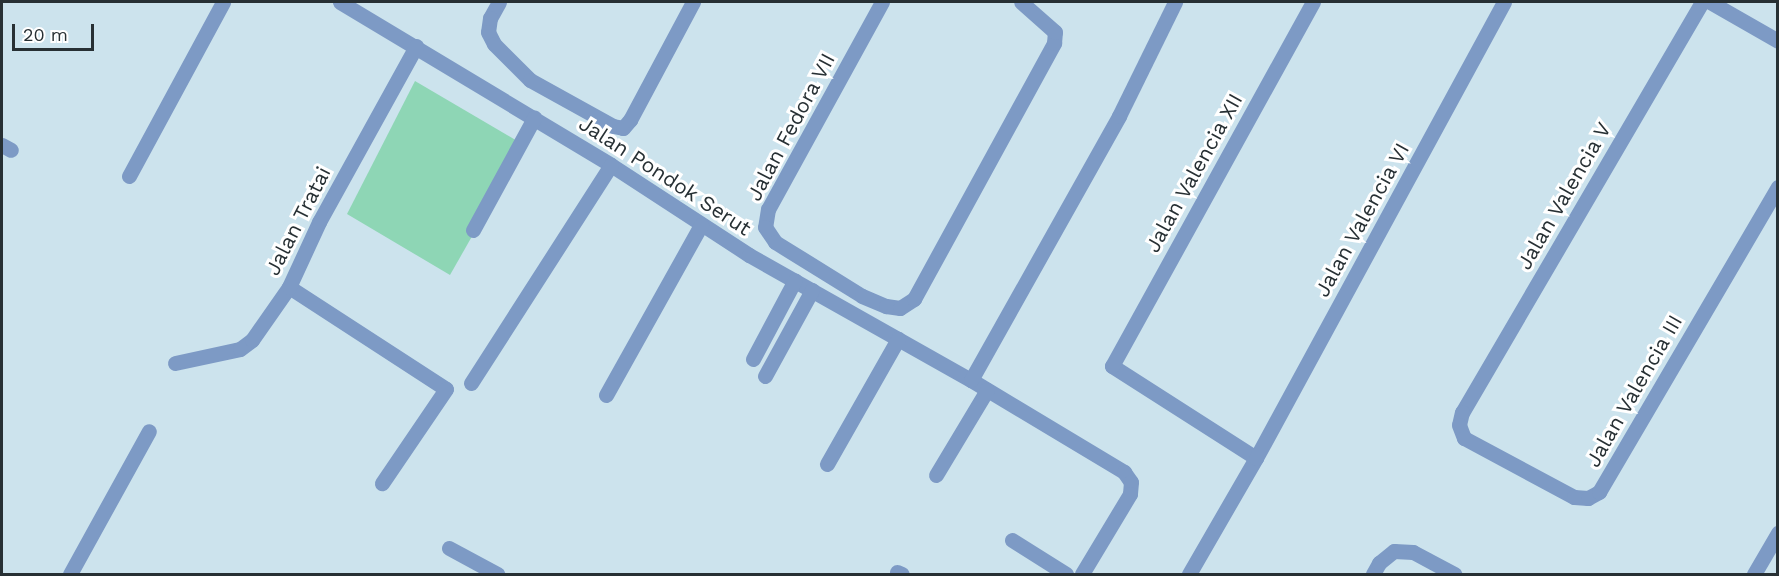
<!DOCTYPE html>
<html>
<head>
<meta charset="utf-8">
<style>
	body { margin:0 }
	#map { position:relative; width:1779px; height:576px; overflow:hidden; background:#cce3ed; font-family:"Work Sans",sans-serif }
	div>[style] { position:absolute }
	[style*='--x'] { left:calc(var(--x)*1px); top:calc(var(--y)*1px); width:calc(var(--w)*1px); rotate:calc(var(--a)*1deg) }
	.green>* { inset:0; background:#8ed6b5 }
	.minor>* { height:15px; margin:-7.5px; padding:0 7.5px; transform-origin:7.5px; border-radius:7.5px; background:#7d9ac5 }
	span { translate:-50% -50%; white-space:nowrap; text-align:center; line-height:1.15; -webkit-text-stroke:6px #fff; paint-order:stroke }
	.street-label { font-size:21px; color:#273034 }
	.frame { position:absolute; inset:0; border:3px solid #273034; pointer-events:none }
	.scale { position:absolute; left:12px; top:24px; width:82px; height:27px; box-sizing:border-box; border:3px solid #273034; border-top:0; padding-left:8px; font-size:18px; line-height:21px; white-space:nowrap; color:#273034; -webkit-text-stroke:4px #fff; paint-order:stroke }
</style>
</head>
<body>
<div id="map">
	<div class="green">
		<i style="clip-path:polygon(415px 81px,524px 145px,450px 275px,347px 214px)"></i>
	</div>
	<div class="minor">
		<i style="--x:340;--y:2;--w:316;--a:31"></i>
		<i style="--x:611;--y:165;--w:165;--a:33.1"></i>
		<i style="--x:749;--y:255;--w:255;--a:29.4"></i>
		<i style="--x:971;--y:380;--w:179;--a:31"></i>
		<i style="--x:1124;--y:472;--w:12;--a:55"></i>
		<i style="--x:1131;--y:482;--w:12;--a:95"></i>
		<i style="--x:1130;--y:494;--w:93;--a:121"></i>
		<i style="--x:499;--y:2;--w:18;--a:119"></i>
		<i style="--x:490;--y:18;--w:14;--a:98"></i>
		<i style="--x:488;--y:32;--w:13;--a:63"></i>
		<i style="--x:494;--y:44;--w:51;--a:45"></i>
		<i style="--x:530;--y:80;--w:95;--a:29"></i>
		<i style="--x:613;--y:126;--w:10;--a:11"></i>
		<i style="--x:623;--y:128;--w:11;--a:-49"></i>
		<i style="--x:630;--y:120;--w:134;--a:-61.9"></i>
		<i style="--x:882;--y:2;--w:236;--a:118.8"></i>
		<i style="--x:768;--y:209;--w:18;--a:99"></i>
		<i style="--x:765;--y:227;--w:18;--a:56"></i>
		<i style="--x:775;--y:242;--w:102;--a:31.8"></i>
		<i style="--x:862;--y:296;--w:26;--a:23"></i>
		<i style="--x:886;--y:306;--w:14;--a:8"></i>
		<i style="--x:900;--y:308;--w:17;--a:-33"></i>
		<i style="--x:914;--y:299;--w:292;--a:-61.3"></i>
		<i style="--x:1054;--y:43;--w:11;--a:-85"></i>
		<i style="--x:1055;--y:32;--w:45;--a:-138.6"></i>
		<i style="--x:1702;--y:2;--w:475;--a:120.3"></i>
		<i style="--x:1462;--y:412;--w:13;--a:103"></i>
		<i style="--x:1459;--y:425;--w:14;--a:69"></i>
		<i style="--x:1464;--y:438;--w:125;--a:28.2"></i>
		<i style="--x:1574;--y:497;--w:14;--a:4"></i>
		<i style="--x:1588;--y:498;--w:13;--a:-29"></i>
		<i style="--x:1599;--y:492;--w:354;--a:-59.6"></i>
		<i style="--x:1710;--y:2;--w:78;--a:29.8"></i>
		<i style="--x:2;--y:145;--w:10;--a:29"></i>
		<i style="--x:129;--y:176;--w:198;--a:-61.6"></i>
		<i style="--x:473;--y:230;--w:128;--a:-61.4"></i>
		<i style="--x:289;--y:287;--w:187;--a:33"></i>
		<i style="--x:446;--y:389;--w:114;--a:124.2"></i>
		<i style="--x:753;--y:359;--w:89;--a:-62"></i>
		<i style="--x:175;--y:363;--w:66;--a:-12.2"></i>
		<i style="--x:240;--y:349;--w:15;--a:-37"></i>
		<i style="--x:252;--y:340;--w:65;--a:-55.1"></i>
		<i style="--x:289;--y:287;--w:72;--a:-65.2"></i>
		<i style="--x:319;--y:222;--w:201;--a:-61.1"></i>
		<i style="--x:765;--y:376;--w:98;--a:-61.3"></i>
		<i style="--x:971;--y:380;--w:303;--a:-60.7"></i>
		<i style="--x:1119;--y:116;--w:127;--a:-63.8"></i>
		<i style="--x:471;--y:383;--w:259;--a:-57.3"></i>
		<i style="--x:606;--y:395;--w:195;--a:-60.8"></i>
		<i style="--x:1256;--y:458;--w:171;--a:-147.4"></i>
		<i style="--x:1112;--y:366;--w:416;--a:-61.1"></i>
		<i style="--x:827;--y:464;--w:144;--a:-60.4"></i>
		<i style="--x:936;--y:475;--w:99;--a:-59"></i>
		<i style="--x:1012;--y:540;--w:64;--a:32.2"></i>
		<i style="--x:449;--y:548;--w:55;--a:28.4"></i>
		<i style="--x:897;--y:572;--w:5;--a:22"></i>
		<i style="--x:70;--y:574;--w:163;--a:-61.1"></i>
		<i style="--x:1189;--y:574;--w:134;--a:-60"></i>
		<i style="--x:1256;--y:458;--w:519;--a:-61.46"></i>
		<i style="--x:1373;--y:574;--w:13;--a:-61"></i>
		<i style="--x:1379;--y:563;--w:19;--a:-39"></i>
		<i style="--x:1394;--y:551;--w:19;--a:3"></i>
		<i style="--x:1413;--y:552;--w:47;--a:28.2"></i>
		<i style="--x:1754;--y:574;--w:48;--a:-59.7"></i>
	</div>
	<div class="street-label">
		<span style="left:791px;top:127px;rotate:-62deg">Jalan Fedora VII</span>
		<span style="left:1194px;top:173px;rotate:-61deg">Jalan Valencia XII</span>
		<span style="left:665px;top:176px;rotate:33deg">Jalan Pondok Serut</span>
		<span style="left:1564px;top:196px;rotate:-60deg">Jalan Valencia V</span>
		<span style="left:1362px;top:220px;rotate:-61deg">Jalan Valencia VI</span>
		<span style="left:298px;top:221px;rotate:-63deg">Jalan Tratai</span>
		<span style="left:1634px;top:391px;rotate:-60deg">Jalan Valencia III</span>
	</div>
	<div class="frame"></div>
	<div class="scale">20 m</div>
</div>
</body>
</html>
